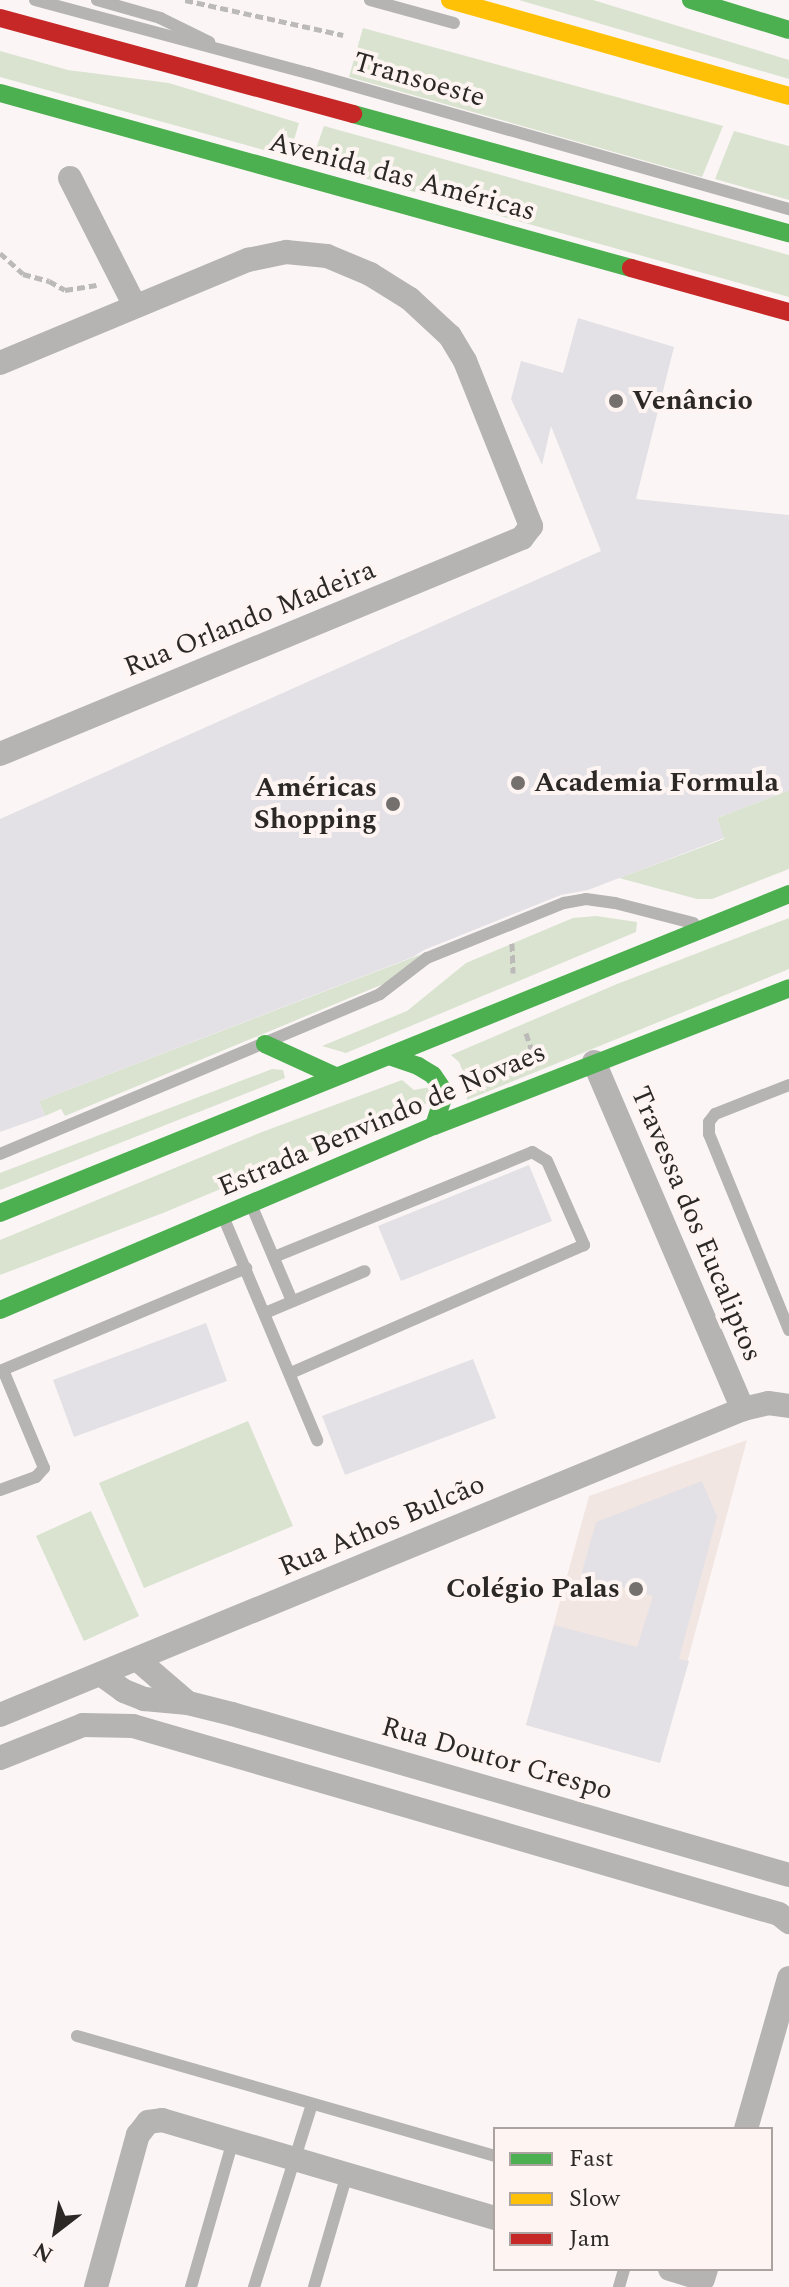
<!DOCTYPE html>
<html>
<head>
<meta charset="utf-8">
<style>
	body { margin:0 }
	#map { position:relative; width:789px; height:2287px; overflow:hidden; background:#fbf6f5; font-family:Spectral,serif }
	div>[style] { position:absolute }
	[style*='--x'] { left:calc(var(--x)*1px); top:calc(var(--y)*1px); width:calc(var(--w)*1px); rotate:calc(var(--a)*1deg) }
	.built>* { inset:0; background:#f2e6e2 }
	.green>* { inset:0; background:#d9e3d0 }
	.building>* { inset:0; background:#e3e1e6 }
	.path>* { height:5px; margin-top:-2.5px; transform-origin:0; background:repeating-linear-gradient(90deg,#bcbab9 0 8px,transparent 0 12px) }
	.lane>* { height:12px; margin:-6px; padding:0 6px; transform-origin:6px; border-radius:6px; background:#b5b4b3 }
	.street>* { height:24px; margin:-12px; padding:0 12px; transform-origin:12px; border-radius:12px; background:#b5b4b3 }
	.fast>* { height:18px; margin:-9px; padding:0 9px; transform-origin:9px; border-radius:9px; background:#4caf50 }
	.slow>* { height:18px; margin:-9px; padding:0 9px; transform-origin:9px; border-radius:9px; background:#ffc107 }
	.jam>* { height:18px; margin:-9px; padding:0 9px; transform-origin:9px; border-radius:9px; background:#c62828 }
	.dots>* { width:22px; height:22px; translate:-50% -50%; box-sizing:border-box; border:4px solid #fef5f2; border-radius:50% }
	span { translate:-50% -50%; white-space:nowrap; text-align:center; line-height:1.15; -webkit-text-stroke:8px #fef5f2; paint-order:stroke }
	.street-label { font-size:28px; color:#2b2826 }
	.poi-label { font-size:28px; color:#2b2826; font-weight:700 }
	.left { translate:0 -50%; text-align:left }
	.right { translate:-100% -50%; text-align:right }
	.legend { position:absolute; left:493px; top:2127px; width:280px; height:144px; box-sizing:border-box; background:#fef5f2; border:2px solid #aaa3a0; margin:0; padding:10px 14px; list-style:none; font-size:24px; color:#2b2826 }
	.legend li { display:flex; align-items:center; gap:16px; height:40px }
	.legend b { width:40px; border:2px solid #aaa3a0 }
	.north { position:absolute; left:16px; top:2191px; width:80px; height:80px; -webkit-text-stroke:6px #fef5f2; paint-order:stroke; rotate:211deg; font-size:22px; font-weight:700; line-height:32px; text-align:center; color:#2b2826 }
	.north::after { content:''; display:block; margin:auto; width:28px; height:36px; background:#2b2826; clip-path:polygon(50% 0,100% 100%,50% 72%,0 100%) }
</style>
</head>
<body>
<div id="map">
	<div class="built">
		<i style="clip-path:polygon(747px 1440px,660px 1763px,526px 1725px,589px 1496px)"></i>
	</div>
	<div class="green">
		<i style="clip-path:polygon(519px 0,593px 0,789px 60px,789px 79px)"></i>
		<i style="clip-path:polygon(363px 28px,723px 126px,702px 177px,349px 77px)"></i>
		<i style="clip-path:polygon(0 51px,68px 70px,169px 83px,299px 123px,289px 157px,0 77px)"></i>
		<i style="clip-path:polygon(324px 126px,789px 255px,789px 297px,311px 163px)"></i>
		<i style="clip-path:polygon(734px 131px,789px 146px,789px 200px,715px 179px)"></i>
		<i style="clip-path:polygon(789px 790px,789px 869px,712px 899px,697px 899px,619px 878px,724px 839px,717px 818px)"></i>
		<i style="clip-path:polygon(596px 916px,637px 922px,636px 932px,346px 1053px,322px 1046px,407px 1011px,466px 963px,573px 918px)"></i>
		<i style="clip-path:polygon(789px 918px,789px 969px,467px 1100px,466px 1079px,459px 1062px,451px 1055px,617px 984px)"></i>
		<i style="clip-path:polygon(422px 954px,393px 980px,65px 1116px,61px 1109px,45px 1116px,39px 1101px)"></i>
		<i style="clip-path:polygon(272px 1069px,283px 1070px,285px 1078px,0 1190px,0 1173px)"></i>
		<i style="clip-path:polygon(402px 1080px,414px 1090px,430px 1087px,430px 1102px,163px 1213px,0 1275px,0 1240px,262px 1132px)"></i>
		<i style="clip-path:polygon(248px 1421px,293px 1526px,144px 1588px,99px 1483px)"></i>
		<i style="clip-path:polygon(91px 1511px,139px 1616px,84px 1641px,36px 1536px)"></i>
	</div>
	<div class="building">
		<i style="clip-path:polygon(578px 318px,674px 347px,636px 499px,789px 515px,789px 790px,717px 818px,724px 838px,588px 890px,561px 895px,424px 950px,413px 957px,39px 1101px,45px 1116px,0 1132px,0 819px,601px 551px,551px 426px,542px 465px,511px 399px,521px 361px,563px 373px)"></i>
		<i style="clip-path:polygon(529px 1165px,552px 1221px,401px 1281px,378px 1226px)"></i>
		<i style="clip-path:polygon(206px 1323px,227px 1381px,74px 1437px,53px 1380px)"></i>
		<i style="clip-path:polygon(473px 1359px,496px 1418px,345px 1475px,322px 1416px)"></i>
		<i style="clip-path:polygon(702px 1481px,717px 1517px,679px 1659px,689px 1661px,660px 1763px,526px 1725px,554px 1625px,637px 1647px,653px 1596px,581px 1575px,596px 1522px)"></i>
	</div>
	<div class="path">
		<i style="--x:185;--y:0;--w:162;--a:12.5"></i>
		<i style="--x:0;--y:253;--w:31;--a:42"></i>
		<i style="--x:23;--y:274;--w:27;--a:15"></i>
		<i style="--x:49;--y:281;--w:18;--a:29"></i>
		<i style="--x:65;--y:290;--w:32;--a:-9"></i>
		<i style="--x:512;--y:943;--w:30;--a:88"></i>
		<i style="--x:526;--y:1033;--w:26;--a:72"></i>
	</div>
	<div class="lane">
		<i style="--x:35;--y:0;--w:283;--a:15"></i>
		<i style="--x:308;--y:73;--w:500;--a:15.8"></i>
		<i style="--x:97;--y:0;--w:66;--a:15.9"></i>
		<i style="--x:160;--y:18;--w:55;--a:26.1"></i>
		<i style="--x:370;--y:0;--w:87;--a:15.3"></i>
		<i style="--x:789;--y:1085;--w:79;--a:158.6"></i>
		<i style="--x:715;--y:1114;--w:10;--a:127"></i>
		<i style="--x:709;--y:1122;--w:12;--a:90"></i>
		<i style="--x:709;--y:1134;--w:212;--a:67.8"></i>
		<i style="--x:0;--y:1154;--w:412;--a:-22.8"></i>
		<i style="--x:380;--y:994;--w:59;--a:-37.5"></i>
		<i style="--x:427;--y:958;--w:148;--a:-21.9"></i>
		<i style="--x:564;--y:903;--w:22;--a:-10"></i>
		<i style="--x:586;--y:899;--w:29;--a:8"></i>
		<i style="--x:615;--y:903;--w:81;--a:14.4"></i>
		<i style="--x:253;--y:1209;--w:100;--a:67"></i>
		<i style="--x:225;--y:1221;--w:238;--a:67.2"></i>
		<i style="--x:274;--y:1257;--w:279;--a:-22.1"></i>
		<i style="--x:532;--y:1152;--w:17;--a:31"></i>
		<i style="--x:547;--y:1161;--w:92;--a:66.2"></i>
		<i style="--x:584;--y:1245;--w:320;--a:156.4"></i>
		<i style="--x:265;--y:1313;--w:108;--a:-22.8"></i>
		<i style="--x:0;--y:1371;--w:267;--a:-22.7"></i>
		<i style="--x:0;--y:1490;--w:38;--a:-20"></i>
		<i style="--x:36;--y:1477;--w:12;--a:-48"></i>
		<i style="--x:44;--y:1468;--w:106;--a:-112.7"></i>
		<i style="--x:77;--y:2036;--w:435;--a:16"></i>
		<i style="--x:191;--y:2287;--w:152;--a:-74"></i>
		<i style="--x:254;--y:2287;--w:192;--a:-72.4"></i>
		<i style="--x:314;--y:2287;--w:118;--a:-73.7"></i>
		<i style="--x:619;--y:2287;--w:19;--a:-74"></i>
	</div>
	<div class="street">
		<i style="--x:70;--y:178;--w:144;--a:63.1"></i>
		<i style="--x:0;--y:363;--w:269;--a:-22.6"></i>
		<i style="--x:248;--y:260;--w:39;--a:-12"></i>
		<i style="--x:286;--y:252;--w:41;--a:5.6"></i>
		<i style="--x:327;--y:256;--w:47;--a:22.7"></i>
		<i style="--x:370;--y:274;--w:47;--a:32"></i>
		<i style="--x:410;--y:299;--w:54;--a:42.8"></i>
		<i style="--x:450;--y:336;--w:29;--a:59"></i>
		<i style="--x:465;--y:361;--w:178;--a:68.2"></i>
		<i style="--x:531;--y:526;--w:15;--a:127"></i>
		<i style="--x:522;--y:538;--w:565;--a:157.52"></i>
		<i style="--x:594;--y:1062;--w:378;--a:66.8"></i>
		<i style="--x:138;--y:1660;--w:66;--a:40.7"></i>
		<i style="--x:102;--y:1675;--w:27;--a:36"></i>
		<i style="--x:124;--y:1691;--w:22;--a:22"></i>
		<i style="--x:144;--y:1699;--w:44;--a:5.2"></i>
		<i style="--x:188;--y:1703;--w:45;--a:14"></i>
		<i style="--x:232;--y:1714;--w:580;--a:16.12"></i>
		<i style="--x:0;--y:1715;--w:804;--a:-22.38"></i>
		<i style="--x:743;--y:1409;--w:26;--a:-13"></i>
		<i style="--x:768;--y:1403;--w:21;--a:8"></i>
		<i style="--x:0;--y:1758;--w:89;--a:-21.7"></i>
		<i style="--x:83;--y:1725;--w:50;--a:1.1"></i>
		<i style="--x:133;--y:1726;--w:673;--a:16.23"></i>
		<i style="--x:779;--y:1914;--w:13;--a:39"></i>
		<i style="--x:746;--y:2129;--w:157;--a:-74.1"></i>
		<i style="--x:670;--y:2269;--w:34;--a:17"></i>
		<i style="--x:703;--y:2279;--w:10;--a:-73"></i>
		<i style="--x:96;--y:2287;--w:158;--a:-74.6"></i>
		<i style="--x:138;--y:2135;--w:16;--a:-52"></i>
		<i style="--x:148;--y:2122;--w:14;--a:-8"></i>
		<i style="--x:162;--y:2120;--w:347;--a:16.4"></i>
	</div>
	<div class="fast">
		<i style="--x:691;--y:0;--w:102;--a:17"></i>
		<i style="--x:0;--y:93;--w:655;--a:15.5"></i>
		<i style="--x:353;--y:114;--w:452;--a:15.3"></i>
		<i style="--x:265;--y:1044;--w:77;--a:24.6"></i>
		<i style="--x:389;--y:1056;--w:31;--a:19"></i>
		<i style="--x:418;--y:1066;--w:17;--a:31"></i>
		<i style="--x:433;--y:1075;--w:14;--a:56"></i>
		<i style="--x:441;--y:1087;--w:14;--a:86"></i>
		<i style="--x:442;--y:1101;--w:26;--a:108"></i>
		<i style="--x:0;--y:1213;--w:851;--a:-22.01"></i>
		<i style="--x:0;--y:1310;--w:471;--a:-23"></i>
		<i style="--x:434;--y:1126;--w:381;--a:-21.2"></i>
	</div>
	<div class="slow">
		<i style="--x:450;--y:0;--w:352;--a:15.8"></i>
	</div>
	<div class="jam">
		<i style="--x:0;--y:18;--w:366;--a:15.2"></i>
		<i style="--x:631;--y:268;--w:164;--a:15.6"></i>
	</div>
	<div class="dots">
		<i style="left:616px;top:401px;background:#74706e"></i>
		<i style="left:518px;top:783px;background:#74706e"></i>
		<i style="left:393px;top:804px;background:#74706e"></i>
		<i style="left:636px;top:1589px;background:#74706e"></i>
	</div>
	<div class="street-label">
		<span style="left:419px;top:80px;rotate:16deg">Transoeste</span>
		<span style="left:402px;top:177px;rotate:15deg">Avenida das Américas</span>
		<span style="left:250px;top:619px;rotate:-22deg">Rua Orlando Madeira</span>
		<span style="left:382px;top:1120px;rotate:-23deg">Estrada Benvindo de Novaes</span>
		<span style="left:696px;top:1224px;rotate:67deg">Travessa dos Eucaliptos</span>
		<span style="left:382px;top:1526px;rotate:-23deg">Rua Athos Bulcão</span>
		<span style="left:497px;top:1759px;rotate:16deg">Rua Doutor Crespo</span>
	</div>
	<div class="poi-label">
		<span class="left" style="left:632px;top:401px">Venâncio</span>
		<span class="left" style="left:534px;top:783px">Academia Formula</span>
		<span class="right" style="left:377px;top:804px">Américas<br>Shopping</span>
		<span class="right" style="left:620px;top:1589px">Colégio Palas</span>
	</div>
	<ul class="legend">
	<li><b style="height:10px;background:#4caf50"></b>Fast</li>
	<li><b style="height:10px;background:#ffc107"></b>Slow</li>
	<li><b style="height:10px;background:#c62828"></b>Jam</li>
	</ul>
	<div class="north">N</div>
</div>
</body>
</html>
